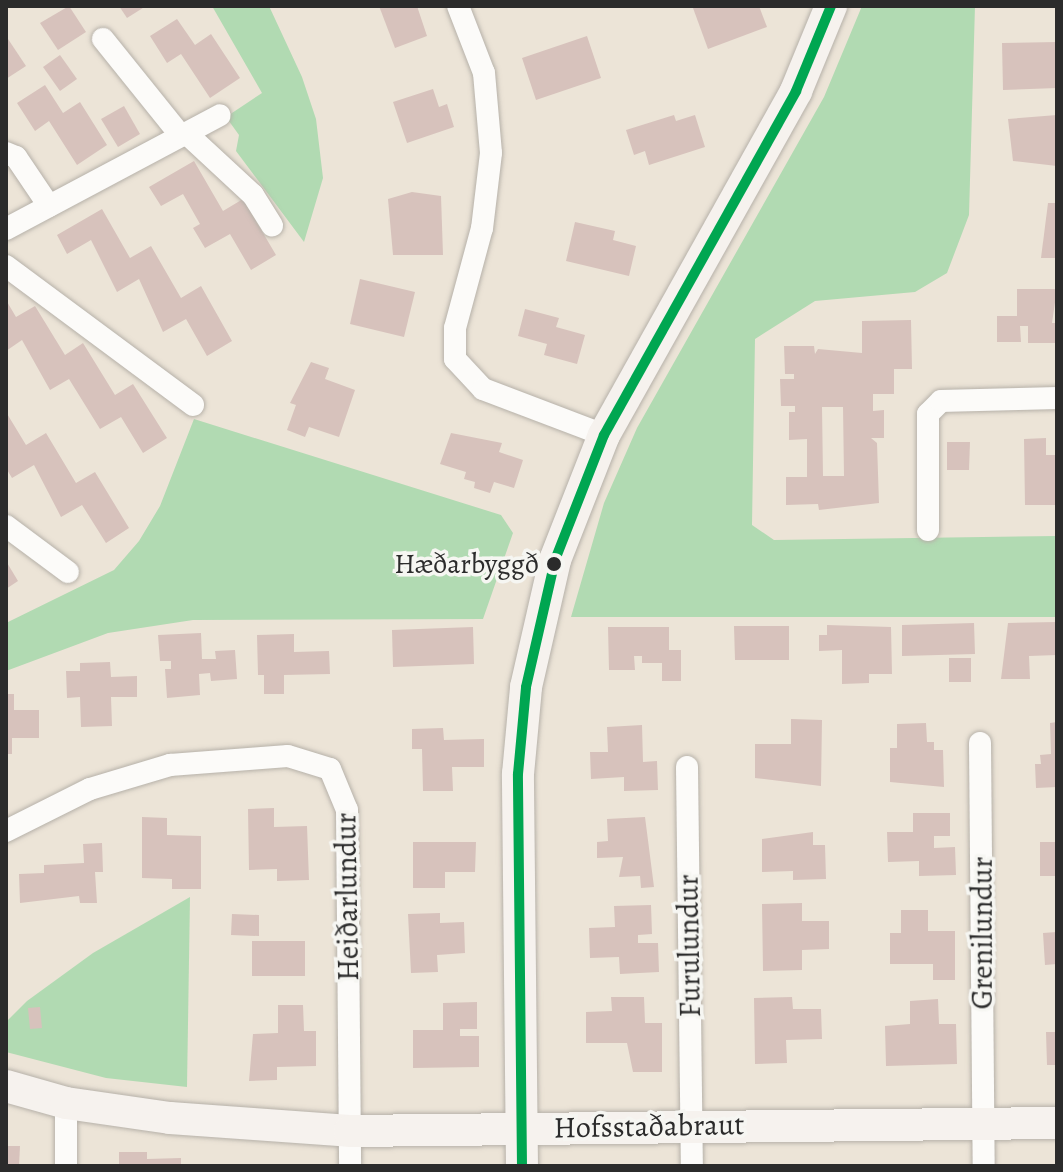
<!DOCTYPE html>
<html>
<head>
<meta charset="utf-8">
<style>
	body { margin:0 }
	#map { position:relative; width:1063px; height:1172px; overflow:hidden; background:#ece4d7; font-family:Alegreya,serif }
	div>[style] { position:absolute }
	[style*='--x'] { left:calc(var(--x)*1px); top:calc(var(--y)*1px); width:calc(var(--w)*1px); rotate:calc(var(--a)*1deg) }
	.green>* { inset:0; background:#b1dab2 }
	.building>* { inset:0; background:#d7c2bc }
	.roads { filter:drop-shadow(0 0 2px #b6b1a9) drop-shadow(0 0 2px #b6b1a9) }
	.street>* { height:22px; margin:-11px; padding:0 11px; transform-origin:11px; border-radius:11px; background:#fcfbf9 }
	.secondary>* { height:32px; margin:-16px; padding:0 16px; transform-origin:16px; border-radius:16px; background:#f6f2ee }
	.bus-1>* { height:10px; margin:-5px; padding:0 5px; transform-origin:5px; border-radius:5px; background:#00a651 }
	.dots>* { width:22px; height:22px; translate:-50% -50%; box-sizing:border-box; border:4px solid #f6f6f2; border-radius:50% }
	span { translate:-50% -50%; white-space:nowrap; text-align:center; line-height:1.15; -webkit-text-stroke:7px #f6f6f2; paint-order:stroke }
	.bus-label { font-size:28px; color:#2b2b2b }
	.right { translate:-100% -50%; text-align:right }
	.street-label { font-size:30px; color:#2b2b2b }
	.frame { position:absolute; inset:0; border:8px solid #2b2b2b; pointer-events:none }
</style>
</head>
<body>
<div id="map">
	<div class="green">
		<i style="clip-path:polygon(212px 6px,269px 6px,302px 77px,316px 119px,323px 178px,304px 242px,236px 151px,239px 135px,226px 117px,262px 93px)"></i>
		<i style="clip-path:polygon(862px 6px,975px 6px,969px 215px,947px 273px,915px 292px,815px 301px,755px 339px,752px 525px,774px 540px,1057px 536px,1057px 617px,571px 617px,604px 503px,637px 428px,824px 97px)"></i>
		<i style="clip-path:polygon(194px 419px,501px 515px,513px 533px,483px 619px,193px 620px,108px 633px,6px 671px,6px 623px,114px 570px,139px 541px,160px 506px)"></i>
		<i style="clip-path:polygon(190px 897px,187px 1087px,106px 1078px,6px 1052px,6px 1022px,27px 1001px,93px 953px)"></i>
	</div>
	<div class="building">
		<i style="clip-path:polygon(69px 6px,86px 32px,58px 50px,40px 23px)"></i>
		<i style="clip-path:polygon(119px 6px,146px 6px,127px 18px)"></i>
		<i style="clip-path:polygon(379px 6px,417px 6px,427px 36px,395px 48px)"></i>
		<i style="clip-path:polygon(697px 6px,759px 6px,767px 27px,708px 49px,693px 8px)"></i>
		<i style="clip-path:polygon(177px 19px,195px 45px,211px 34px,240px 78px,210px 98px,181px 54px,167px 63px,150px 36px)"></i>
		<i style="clip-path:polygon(6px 36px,26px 66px,6px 79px)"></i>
		<i style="clip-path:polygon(587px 36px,601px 78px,536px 100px,522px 58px)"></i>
		<i style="clip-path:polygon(1057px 42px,1057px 88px,1003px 90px,1002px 43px)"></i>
		<i style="clip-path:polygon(60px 55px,77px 79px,60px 91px,43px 67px)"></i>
		<i style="clip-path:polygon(45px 85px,63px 113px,80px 102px,107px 145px,77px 165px,49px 121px,35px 131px,17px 103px)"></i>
		<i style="clip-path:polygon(433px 89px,439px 107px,447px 104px,454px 127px,407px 143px,393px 102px)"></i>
		<i style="clip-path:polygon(124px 106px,140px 134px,118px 147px,101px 119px)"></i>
		<i style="clip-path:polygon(674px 115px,676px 121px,695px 115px,705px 147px,649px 165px,645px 151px,634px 155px,626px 130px)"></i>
		<i style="clip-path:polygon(1057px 115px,1057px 166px,1013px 161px,1008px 119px)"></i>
		<i style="clip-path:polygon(194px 161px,223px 211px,243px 199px,276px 255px,251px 270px,230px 234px,205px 248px,193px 228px,200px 224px,183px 194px,161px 206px,149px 187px)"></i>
		<i style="clip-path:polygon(412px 192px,441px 196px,443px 255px,393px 255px,388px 199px)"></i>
		<i style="clip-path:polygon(1048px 203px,1057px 203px,1057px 258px,1041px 258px)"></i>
		<i style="clip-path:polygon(102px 209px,130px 258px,151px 246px,181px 298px,201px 286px,232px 341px,207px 356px,186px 319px,163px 332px,139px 279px,117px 292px,91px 240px,67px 254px,57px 235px)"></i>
		<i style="clip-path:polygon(575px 222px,615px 231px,613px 240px,636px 246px,629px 276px,566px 261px)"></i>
		<i style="clip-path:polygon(360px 279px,415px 292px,404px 337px,350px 324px)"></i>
		<i style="clip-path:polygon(1017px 289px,1057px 289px,1052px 323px,1057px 323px,1057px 343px,1028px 343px,1028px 326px,1020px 326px,1021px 342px,997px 342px,997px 316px,1017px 316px)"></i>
		<i style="clip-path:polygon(6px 300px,16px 317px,35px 306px,65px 355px,83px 343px,115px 395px,133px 384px,167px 438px,143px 453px,121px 417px,100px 429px,69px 379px,50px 390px,22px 340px,6px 351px)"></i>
		<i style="clip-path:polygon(525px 309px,559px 318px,556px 327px,585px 335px,577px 364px,544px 355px,547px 344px,518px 336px)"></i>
		<i style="clip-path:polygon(evenodd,911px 320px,912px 369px,894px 369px,894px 394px,873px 394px,873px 411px,884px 410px,884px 438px,871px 438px,877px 443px,879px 503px,819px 510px,818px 504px,786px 505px,786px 477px,807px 477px,807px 439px,789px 440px,789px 412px,795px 412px,795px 406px,781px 406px,780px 379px,794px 379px,794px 374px,785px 374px,784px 346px,814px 346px,815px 354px,818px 349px,862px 353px,862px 321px,911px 320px,822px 407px,843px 407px,844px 476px,823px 476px,822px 407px)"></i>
		<i style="clip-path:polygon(311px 362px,329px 368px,325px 379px,355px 390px,339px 437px,309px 427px,305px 437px,287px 430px,296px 405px,290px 403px)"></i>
		<i style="clip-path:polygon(6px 412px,26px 445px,46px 433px,76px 483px,95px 472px,129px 528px,106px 543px,82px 505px,61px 517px,34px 465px,12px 478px,6px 468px)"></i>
		<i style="clip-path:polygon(451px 433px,502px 443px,499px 452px,523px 460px,514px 488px,494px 482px,490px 493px,474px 488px,475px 482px,464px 479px,466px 472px,440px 464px)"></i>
		<i style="clip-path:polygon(1046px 438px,1046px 455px,1057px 455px,1057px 505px,1025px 505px,1024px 439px)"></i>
		<i style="clip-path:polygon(947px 442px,970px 442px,969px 470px,947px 470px)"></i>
		<i style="clip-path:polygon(6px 561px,18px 581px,6px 589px)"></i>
		<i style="clip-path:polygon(1057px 622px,1057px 655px,1029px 656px,1030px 679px,1001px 679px,1008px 623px)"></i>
		<i style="clip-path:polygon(974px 623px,975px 654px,902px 656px,902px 625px)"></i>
		<i style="clip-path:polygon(827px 625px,891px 627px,892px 674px,869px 674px,869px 683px,842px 684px,842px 650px,819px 651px,819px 635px,827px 635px)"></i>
		<i style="clip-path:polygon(734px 626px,789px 626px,789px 660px,735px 660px)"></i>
		<i style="clip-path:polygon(473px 627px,474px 664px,393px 667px,392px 630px)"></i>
		<i style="clip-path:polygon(608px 627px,669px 627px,669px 650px,681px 650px,681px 681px,662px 681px,662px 663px,642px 663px,642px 656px,634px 656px,635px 670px,609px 670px)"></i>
		<i style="clip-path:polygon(201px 633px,202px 659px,216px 659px,215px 651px,235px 650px,237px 679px,211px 681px,210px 673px,199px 674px,200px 695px,167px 698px,165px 669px,171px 669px,171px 661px,160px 661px,158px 635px)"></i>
		<i style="clip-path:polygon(294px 634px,294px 652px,329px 651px,330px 674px,284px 675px,284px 694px,264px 694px,264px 675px,258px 675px,257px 635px)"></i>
		<i style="clip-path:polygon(949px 658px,971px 658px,971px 682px,949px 682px)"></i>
		<i style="clip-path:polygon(110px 662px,111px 677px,137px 676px,137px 697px,111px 697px,112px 726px,81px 727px,80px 697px,67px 698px,66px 671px,80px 671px,80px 663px)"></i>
		<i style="clip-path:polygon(6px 694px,14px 694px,14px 710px,39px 710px,39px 738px,12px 738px,12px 754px,6px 754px)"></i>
		<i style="clip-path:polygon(791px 719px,822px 720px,821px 786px,755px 778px,755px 744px,791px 744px)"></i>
		<i style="clip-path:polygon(1057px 722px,1057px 787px,1036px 788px,1035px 764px,1041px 764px,1040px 755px,1051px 754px,1050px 723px)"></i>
		<i style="clip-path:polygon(926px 723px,927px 742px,934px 742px,934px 750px,943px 750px,944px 787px,890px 782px,890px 748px,897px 748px,897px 724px)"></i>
		<i style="clip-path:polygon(642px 725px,643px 762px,657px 761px,658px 790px,624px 791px,624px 777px,591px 779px,590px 752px,608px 752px,607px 727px)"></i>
		<i style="clip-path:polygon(443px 728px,444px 740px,484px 739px,484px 767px,452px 767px,453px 791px,423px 791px,422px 749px,412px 749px,412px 729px)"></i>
		<i style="clip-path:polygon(274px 808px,274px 827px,307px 826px,309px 880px,277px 881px,277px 869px,249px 870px,248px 809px)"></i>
		<i style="clip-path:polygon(913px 813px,950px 813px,950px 836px,934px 836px,934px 848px,955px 847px,956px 875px,919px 876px,919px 861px,888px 862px,887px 832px,913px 832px)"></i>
		<i style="clip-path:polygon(142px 817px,167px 818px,167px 835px,201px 836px,201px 889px,172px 889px,172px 879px,142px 878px)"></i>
		<i style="clip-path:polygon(645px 817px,654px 887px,641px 888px,640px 876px,619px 877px,623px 857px,597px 858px,597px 842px,608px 841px,607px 819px)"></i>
		<i style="clip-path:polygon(813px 832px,813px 845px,825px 845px,826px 879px,793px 880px,793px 871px,762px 872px,762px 839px)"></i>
		<i style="clip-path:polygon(413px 842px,476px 842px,475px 872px,445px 872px,445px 888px,413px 888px)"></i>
		<i style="clip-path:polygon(1040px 842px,1057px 842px,1057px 876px,1040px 876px)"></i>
		<i style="clip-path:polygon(102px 843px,103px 872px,95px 872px,97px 903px,80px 903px,79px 896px,20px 903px,19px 874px,44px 873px,44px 865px,84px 863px,83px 844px)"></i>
		<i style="clip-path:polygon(802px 903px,802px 921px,829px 921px,829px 949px,802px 950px,802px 970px,763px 971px,762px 904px)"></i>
		<i style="clip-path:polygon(651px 905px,652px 934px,638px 935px,638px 943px,658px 943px,659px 972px,620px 974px,619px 957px,590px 958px,589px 928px,615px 927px,614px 906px)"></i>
		<i style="clip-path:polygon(901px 910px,928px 910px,928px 931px,955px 931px,955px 980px,933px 980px,933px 964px,890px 964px,890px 933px,901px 933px)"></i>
		<i style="clip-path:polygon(440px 913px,440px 923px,464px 922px,465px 953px,437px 955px,438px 972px,411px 973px,408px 914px)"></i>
		<i style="clip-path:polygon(232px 914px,259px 915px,259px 936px,231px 935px)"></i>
		<i style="clip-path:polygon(1057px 932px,1057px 964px,1045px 965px,1043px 933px)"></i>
		<i style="clip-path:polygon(252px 941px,305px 941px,305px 976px,252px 976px)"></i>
		<i style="clip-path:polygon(611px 997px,644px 997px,645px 1023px,662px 1023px,662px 1072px,633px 1072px,627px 1043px,586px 1043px,586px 1012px,612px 1011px)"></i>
		<i style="clip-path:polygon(792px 997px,793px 1009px,821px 1009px,822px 1039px,786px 1040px,787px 1063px,755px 1064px,754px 998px)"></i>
		<i style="clip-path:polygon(938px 999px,939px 1024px,956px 1024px,957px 1064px,886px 1066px,885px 1026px,910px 1024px,910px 1001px)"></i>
		<i style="clip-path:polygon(477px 1002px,477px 1029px,460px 1029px,460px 1036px,479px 1036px,479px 1067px,413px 1068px,413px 1030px,443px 1030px,443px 1003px)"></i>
		<i style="clip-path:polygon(278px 1005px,303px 1005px,304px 1031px,316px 1031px,316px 1066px,277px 1067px,277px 1080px,249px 1081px,253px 1034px,278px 1033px)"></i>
		<i style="clip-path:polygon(40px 1007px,42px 1028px,30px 1029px,28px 1008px)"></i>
		<i style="clip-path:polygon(1046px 1032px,1057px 1032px,1057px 1065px,1047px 1065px)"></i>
		<i style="clip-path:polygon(6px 1146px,20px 1146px,19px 1166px,6px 1166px)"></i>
		<i style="clip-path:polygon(119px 1152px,147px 1152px,147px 1159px,181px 1158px,181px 1166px,119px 1166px)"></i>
	</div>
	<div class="roads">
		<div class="street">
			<i style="--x:458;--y:6;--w:72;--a:68.8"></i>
			<i style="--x:484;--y:73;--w:80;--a:85"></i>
			<i style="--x:491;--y:153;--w:76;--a:96.8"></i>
			<i style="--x:482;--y:228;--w:104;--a:105.1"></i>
			<i style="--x:455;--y:328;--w:31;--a:90"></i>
			<i style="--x:455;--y:359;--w:41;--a:47"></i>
			<i style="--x:483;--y:389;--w:129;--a:20.8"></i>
			<i style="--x:103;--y:39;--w:124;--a:51.2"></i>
			<i style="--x:186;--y:133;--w:91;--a:42.8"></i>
			<i style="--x:253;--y:195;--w:36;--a:58"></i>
			<i style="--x:6;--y:153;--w:11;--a:22"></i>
			<i style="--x:16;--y:157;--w:59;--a:56"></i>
			<i style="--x:6;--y:229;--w:242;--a:-28"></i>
			<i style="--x:6;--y:266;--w:233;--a:36.6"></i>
			<i style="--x:6;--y:526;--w:77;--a:36.6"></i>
			<i style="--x:928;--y:530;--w:116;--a:-90"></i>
			<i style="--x:928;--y:414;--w:18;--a:-45"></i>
			<i style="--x:941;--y:401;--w:116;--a:-1.5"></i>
			<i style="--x:980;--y:743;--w:423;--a:89.5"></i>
			<i style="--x:687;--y:767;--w:399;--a:89.3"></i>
			<i style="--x:6;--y:831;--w:94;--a:-26.6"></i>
			<i style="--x:90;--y:789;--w:84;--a:-16.7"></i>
			<i style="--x:170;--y:765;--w:118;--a:-4.4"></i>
			<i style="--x:288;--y:756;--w:44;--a:17.2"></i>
			<i style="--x:330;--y:769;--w:44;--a:67.5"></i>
			<i style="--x:347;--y:810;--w:356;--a:89.5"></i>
			<i style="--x:66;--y:1166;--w:63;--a:-90"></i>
		</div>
		<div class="secondary">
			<i style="--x:6;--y:1086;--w:62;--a:15.8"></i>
			<i style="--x:66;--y:1103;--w:105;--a:8.2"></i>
			<i style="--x:170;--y:1118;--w:180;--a:4.1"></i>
			<i style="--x:350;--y:1131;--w:707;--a:-0.65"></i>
			<i style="--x:522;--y:1166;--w:392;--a:-90.6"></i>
			<i style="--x:518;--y:774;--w:87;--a:-84.7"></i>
			<i style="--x:526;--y:687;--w:130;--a:-77.1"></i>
			<i style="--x:555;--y:560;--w:134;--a:-68.6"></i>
			<i style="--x:604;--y:435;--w:394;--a:-60.8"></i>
			<i style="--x:796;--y:91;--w:92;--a:-67.6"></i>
		</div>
	</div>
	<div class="bus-1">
		<i style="--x:522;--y:1166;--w:392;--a:-90.6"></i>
		<i style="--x:518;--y:774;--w:87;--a:-84.7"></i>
		<i style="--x:526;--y:687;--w:130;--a:-77.1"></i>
		<i style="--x:555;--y:560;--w:134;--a:-68.6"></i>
		<i style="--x:604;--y:435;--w:394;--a:-60.8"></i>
		<i style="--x:796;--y:91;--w:92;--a:-67.6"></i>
	</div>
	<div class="dots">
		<i style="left:554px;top:564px;background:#2b2b2b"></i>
	</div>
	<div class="bus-label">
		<span class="right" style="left:539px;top:564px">Hæðarbyggð</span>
	</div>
	<div class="street-label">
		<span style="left:347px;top:897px;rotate:-91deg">Heiðarlundur</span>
		<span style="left:982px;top:933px;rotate:-90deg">Grenilundur</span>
		<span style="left:689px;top:946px;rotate:-91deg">Furulundur</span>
		<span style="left:649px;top:1126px;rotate:-1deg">Hofsstaðabraut</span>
	</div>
	<div class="frame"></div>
</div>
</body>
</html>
